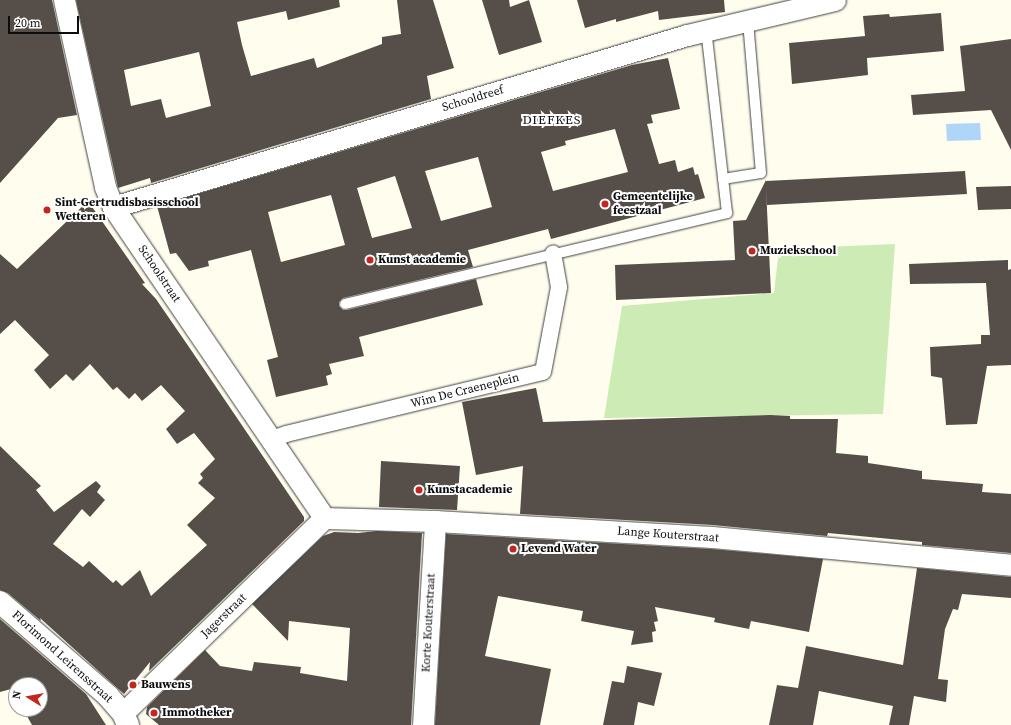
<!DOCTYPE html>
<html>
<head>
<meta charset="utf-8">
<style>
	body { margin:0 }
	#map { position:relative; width:1011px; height:725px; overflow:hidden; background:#fffded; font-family:"Source Serif 4",serif }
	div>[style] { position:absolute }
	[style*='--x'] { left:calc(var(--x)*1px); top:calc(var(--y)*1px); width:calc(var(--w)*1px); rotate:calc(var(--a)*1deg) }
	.green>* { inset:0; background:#ccebb5 }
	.water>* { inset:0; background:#afd6f9 }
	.building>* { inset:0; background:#564f49 }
	.roads { filter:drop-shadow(0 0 1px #404040) drop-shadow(0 0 1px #404040) }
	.service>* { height:10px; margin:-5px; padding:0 5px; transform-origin:5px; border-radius:5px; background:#fff }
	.pedestrian>* { height:16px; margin:-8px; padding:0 8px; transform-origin:8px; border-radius:8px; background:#fff }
	.minor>* { height:21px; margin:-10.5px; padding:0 10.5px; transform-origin:10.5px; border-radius:10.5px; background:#fff }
	.tertiary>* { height:22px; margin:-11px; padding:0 11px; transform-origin:11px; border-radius:11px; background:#fff }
	.dots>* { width:11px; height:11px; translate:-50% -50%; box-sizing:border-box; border:2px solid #fff; border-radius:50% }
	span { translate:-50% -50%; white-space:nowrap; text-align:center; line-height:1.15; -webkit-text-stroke:4px #fff; paint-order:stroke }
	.street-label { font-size:12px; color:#0d0d0d }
	.poi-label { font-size:12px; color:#0d0d0d; font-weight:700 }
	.left { translate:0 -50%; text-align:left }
	.neighbourhood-label { font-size:13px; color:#0d0d0d; letter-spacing:1px }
	.north { position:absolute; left:8px; top:677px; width:40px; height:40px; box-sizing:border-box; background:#fff; border:1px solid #9e9e9e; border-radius:50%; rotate:281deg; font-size:11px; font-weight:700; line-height:16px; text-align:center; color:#0d0d0d }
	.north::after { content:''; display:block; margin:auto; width:14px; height:18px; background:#c3261f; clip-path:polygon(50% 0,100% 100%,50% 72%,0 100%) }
	.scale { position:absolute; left:8px; top:16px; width:71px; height:18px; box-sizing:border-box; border:2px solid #0d0d0d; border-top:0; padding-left:5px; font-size:12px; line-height:14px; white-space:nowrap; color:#0d0d0d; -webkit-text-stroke:3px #fff; paint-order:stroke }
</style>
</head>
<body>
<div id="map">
	<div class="green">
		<i style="clip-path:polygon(895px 244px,883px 414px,604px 418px,622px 306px,774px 293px,779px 249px)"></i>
	</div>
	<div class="water">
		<i style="clip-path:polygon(980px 123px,981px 140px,947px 141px,946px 124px)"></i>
	</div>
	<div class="building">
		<i style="clip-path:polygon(0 0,52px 0,77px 115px,58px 118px,0 183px)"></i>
		<i style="clip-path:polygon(evenodd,76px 0,339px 0,340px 7px,288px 20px,286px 11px,237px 22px,242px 45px,251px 76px,314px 58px,317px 68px,382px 44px,382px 37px,401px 34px,397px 0,433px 0,454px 68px,427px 76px,431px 99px,151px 183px,150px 178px,118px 188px,76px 0,199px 52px,211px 106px,166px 118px,161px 99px,131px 106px,124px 70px,199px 52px)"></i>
		<i style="clip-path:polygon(482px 0,509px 0,510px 7px,529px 0,542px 42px,499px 55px)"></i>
		<i style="clip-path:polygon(577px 0,724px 0,725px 12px,659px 20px,658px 11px,616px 22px,616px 19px,585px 28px)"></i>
		<i style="clip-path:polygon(941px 13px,944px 51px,867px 58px,868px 75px,792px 84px,789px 43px,865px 36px,863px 16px,889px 14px,890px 17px)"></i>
		<i style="clip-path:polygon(1011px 39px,1011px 150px,991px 110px,913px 115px,911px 95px,965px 91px,960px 46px)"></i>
		<i style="clip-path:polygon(evenodd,668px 58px,680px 109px,651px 115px,653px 123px,647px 124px,659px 164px,675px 160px,678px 172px,693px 167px,695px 175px,698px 174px,705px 198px,551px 239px,548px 229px,468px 250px,473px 267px,343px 298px,339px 302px,339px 306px,343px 310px,347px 310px,476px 279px,483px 305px,359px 337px,364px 356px,329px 364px,332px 374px,326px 376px,328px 385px,276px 397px,267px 360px,278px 357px,251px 250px,208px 261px,209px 266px,189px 271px,176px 253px,170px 254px,157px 206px,632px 65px,668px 58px,615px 129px,628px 172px,553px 191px,541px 152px,566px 145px,565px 141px,615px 129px,668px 58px,478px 157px,492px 207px,441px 221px,425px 171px,478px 157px,668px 58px,395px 176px,412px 228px,372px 238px,357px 188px,395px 176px,668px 58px,331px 195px,345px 245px,281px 262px,268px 212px,331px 195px)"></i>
		<i style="clip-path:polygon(965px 171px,967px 194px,767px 205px,766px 188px,771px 293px,616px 300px,615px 265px,735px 260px,733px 221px,746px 220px,766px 180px,766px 181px)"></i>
		<i style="clip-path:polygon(1011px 186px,1011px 209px,978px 210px,976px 187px)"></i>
		<i style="clip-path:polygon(88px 201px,145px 283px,142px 284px,156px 299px,191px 350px,304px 517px,304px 521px,149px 671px,150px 662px,124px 694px,40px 618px,41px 621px,8px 593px,0 590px,0 446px,41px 486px,36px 490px,54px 512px,96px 481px,101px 486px,97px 492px,105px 500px,90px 517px,82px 509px,53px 544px,83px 567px,89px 561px,113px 583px,116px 580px,122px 586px,140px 570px,151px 596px,207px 545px,187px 525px,215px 498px,198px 483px,203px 478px,200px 474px,215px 459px,194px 433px,177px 444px,166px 429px,185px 411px,161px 385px,142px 401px,135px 393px,129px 399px,117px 387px,113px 390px,90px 364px,73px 381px,66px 374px,50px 389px,34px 370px,49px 355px,15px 320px,0 334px,0 254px,17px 269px)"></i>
		<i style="clip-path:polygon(1008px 260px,1008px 270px,1011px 269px,1011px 365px,987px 366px,977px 424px,946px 425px,942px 378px,931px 376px,930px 347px,981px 344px,981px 335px,990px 335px,986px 283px,910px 284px,909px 264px)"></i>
		<i style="clip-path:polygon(536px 388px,543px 422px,770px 415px,790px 416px,790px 419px,838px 419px,836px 453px,868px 456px,868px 463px,922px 471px,922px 479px,983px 484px,982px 492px,1011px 494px,1011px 553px,922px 545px,922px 542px,828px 533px,827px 536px,713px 525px,520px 514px,523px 466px,476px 475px,462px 402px)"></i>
		<i style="clip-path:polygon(381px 461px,460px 466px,457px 510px,379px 507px)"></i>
		<i style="clip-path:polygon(377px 531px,422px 533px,411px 725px,159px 725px,146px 714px,147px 707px,205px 650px,220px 666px,252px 671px,254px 662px,301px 667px,300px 673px,347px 681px,350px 628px,289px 621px,288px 641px,252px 604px,323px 536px,334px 532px,358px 533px)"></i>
		<i style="clip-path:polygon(446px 534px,711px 549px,823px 559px,809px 632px,751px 621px,749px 629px,714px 622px,715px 618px,655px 607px,658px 621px,654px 622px,656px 631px,652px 632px,653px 642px,631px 645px,634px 631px,581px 621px,583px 611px,498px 596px,485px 656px,551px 669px,540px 725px,435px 725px)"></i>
		<i style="clip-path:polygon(917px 568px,1011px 577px,1011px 598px,962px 594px,958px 610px,953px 609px,945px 629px,938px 679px,948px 680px,946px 702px,914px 696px,909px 725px,889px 725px,893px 706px,819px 691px,813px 725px,769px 725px,777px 685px,798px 688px,806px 646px,903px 665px)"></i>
		<i style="clip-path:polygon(0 619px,86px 694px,106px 725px,32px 725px,23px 709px,40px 709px,40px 685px,16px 685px,16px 698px,11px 689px,0 692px)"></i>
		<i style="clip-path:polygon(627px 666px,662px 673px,654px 706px,638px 702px,634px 725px,603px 725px,612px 681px,624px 683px)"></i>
	</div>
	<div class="roads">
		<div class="service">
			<i style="--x:723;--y:179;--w:38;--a:-9"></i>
			<i style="--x:761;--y:173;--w:154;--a:-94.9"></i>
			<i style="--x:345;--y:304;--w:393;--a:-13.4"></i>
			<i style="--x:727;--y:213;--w:184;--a:-96.5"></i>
		</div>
		<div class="pedestrian">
			<i style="--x:271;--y:439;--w:16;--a:-18"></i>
			<i style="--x:286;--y:434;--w:264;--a:-13.6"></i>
			<i style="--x:543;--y:372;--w:86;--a:-79.3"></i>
			<i style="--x:559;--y:287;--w:34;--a:-100"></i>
		</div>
		<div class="minor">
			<i style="--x:64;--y:0;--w:191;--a:77.6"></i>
			<i style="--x:105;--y:187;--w:22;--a:68"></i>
			<i style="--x:113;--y:207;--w:376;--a:55.8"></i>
			<i style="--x:113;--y:207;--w:599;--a:-16.68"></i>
			<i style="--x:687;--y:35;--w:152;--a:-13.3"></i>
			<i style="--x:324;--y:518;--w:111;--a:1.5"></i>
			<i style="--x:435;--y:521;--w:277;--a:3.3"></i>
			<i style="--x:712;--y:537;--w:300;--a:5.3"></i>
			<i style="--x:123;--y:713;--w:280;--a:-44.1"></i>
			<i style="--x:423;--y:725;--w:204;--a:-86.6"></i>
		</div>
		<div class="tertiary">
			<i style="--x:0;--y:602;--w:143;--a:41"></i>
			<i style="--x:108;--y:696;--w:23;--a:49"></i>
			<i style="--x:123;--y:713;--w:13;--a:67"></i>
		</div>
	</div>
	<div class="dots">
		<i style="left:605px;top:204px;background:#c3261f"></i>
		<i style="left:47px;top:210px;background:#c3261f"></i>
		<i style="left:752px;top:251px;background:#c3261f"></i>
		<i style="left:370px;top:260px;background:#c3261f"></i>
		<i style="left:419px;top:490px;background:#c3261f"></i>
		<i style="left:513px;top:549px;background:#c3261f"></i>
		<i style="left:133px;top:685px;background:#c3261f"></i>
		<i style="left:154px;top:713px;background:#c3261f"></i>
	</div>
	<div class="street-label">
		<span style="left:473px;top:99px;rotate:-17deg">Schooldreef</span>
		<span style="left:159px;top:274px;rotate:56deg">Schoolstraat</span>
		<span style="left:465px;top:391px;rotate:-14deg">Wim De Craeneplein</span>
		<span style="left:668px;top:535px;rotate:4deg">Lange Kouterstraat</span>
		<span style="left:224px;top:616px;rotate:-44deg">Jagerstraat</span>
		<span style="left:429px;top:623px;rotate:-87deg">Korte Kouterstraat</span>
		<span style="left:62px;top:657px;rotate:42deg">Florimond Leirensstraat</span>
	</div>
	<div class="poi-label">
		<span class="left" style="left:613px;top:204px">Gemeentelijke<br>feestzaal</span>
		<span class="left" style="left:55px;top:210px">Sint-Gertrudisbasisschool<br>Wetteren</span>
		<span class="left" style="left:760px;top:251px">Muziekschool</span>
		<span class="left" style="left:378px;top:260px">Kunst academie</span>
		<span class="left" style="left:427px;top:490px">Kunstacademie</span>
		<span class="left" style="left:521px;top:549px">Levend Water</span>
		<span class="left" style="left:141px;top:685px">Bauwens</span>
		<span class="left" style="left:162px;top:713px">Immotheker</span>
	</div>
	<div class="neighbourhood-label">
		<span style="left:552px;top:120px">DIEFKES</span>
	</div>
	<div class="north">N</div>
	<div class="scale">20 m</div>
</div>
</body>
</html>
